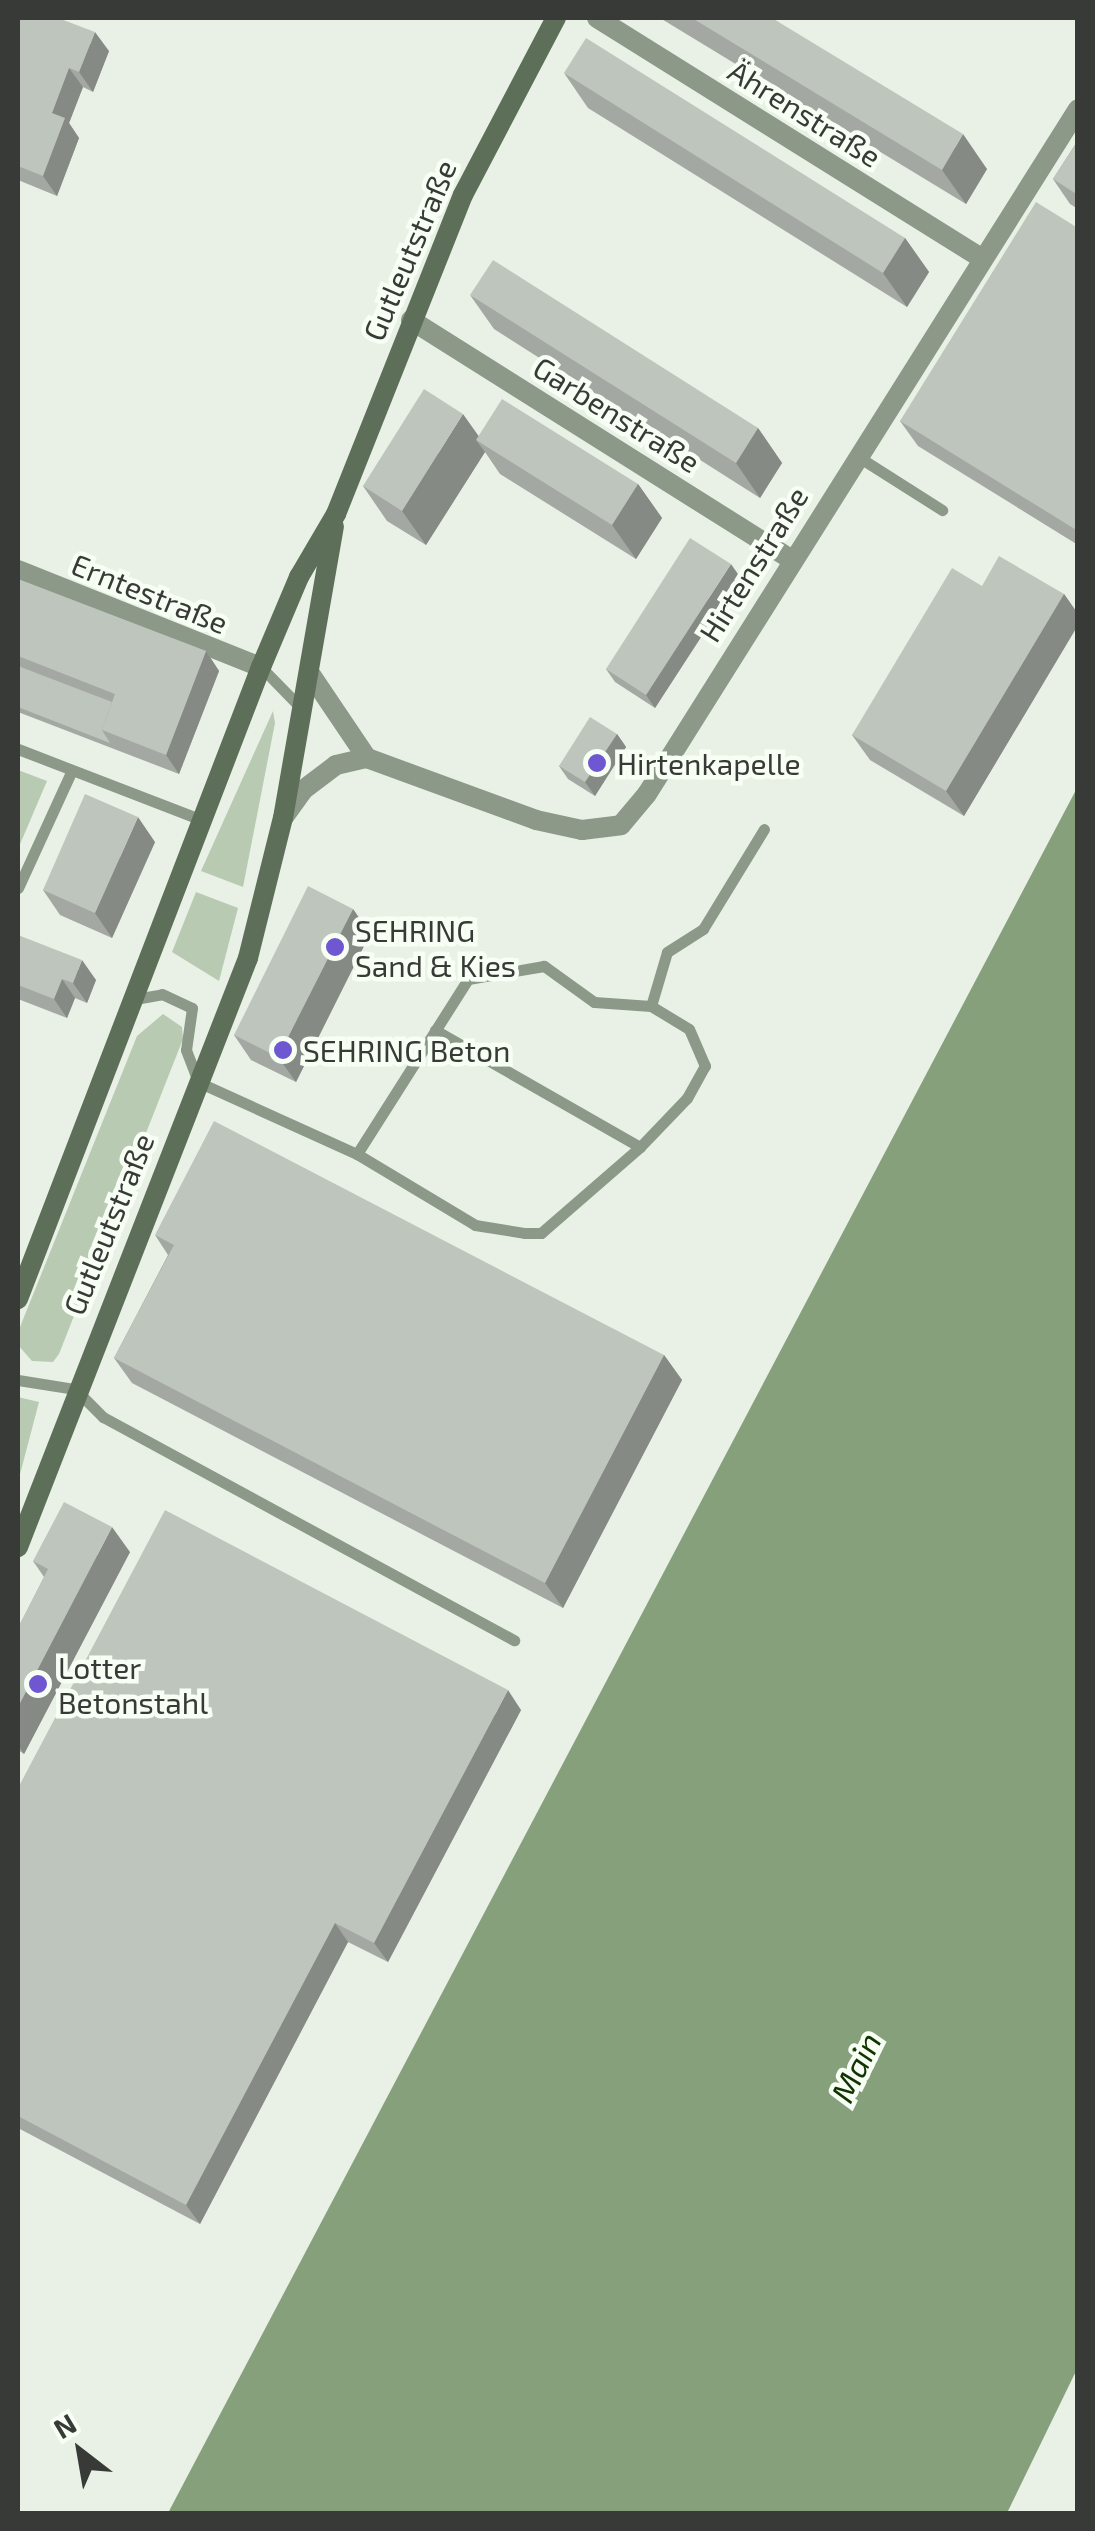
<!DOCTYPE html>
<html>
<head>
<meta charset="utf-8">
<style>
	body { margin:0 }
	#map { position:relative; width:1095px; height:2531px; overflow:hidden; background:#e9f1e7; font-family:"Exo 2",sans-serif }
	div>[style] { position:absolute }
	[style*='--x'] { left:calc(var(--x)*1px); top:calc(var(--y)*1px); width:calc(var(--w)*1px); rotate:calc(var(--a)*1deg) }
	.green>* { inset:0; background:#b8cab2 }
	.water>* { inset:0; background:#86a07c }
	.service>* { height:11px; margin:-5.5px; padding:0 5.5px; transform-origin:5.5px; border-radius:5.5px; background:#8c9888 }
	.minor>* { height:20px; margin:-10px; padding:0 10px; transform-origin:10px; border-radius:10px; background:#8c9888 }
	.secondary>* { height:20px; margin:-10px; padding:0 10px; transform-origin:10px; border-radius:10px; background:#5e6f59 }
	.wall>* { inset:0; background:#a3a9a2 }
	.shaded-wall>* { inset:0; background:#858a84 }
	.building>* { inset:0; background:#bec5bc }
	.dots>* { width:28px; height:28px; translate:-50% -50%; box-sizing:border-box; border:5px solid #f7fef4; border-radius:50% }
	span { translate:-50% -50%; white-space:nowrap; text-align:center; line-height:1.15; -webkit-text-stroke:9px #f7fef4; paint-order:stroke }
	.street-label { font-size:30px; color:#373a36 }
	.poi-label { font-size:30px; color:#373a36 }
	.left { translate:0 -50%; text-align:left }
	.water-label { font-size:32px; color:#103300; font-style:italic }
	.frame { position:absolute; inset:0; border:20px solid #373a36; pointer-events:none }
	.north { position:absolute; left:30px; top:2401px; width:100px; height:100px; -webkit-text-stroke:8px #f7fef4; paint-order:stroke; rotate:329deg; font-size:28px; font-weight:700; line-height:40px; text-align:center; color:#373a36 }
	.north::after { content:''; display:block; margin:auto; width:35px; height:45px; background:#373a36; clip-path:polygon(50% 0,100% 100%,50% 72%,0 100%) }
</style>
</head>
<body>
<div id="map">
	<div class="green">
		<i style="clip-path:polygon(273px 711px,275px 723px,243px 887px,201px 871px)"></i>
		<i style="clip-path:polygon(18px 770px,47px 781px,18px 849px)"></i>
		<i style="clip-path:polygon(196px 892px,238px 908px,219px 981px,172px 952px)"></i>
		<i style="clip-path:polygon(163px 1014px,182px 1027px,183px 1039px,59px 1354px,53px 1362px,32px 1361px,18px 1345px,18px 1332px,137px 1036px)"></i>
		<i style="clip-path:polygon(18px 1397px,39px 1402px,18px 1482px)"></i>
	</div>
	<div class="water">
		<i style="clip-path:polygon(1077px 788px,1078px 2367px,1007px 2513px,168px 2513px)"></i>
	</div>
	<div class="service">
		<i style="--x:857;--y:456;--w:101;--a:32.4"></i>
		<i style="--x:261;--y:667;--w:56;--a:45.7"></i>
		<i style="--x:18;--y:749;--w:200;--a:21.1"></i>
		<i style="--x:18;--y:888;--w:128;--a:-65.4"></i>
		<i style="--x:135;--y:999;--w:27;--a:-10"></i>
		<i style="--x:162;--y:994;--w:33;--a:25"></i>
		<i style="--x:192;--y:1008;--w:42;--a:98.1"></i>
		<i style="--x:186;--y:1050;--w:34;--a:69"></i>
		<i style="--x:198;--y:1082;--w:175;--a:24.4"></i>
		<i style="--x:357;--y:1154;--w:138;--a:31"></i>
		<i style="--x:475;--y:1225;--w:51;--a:9.1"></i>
		<i style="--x:525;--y:1233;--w:16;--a:0"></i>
		<i style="--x:541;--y:1233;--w:131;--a:-41"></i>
		<i style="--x:640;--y:1147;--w:68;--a:-46.2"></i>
		<i style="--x:687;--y:1098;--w:37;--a:-61"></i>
		<i style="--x:705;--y:1066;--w:40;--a:-113.4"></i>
		<i style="--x:689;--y:1029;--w:44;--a:-148.8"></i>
		<i style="--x:651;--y:1006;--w:57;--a:-176"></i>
		<i style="--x:594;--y:1002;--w:62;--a:-144.2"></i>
		<i style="--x:544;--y:966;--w:77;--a:170.3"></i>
		<i style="--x:468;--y:979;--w:207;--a:122.4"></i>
		<i style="--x:651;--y:1006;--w:56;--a:-73.5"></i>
		<i style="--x:667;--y:952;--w:43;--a:-32.6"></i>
		<i style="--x:703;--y:929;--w:117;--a:-58.6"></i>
		<i style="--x:435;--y:1030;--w:236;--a:29.7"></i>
		<i style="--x:18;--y:1380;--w:58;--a:9"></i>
		<i style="--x:75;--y:1389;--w:40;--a:45"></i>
		<i style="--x:103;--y:1417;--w:468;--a:28.5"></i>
	</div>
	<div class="minor">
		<i style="--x:597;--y:18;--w:453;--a:32"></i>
		<i style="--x:411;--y:320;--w:448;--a:32.2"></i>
		<i style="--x:18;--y:570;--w:262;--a:21.8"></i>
		<i style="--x:309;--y:672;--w:104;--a:56"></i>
		<i style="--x:283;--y:818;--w:34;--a:-54"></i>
		<i style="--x:303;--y:790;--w:41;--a:-37.1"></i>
		<i style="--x:336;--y:765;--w:32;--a:-13"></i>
		<i style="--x:367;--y:758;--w:180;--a:20.1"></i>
		<i style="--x:536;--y:820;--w:47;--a:12.3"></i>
		<i style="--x:582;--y:830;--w:39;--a:-7"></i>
		<i style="--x:621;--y:825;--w:40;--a:-50"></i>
		<i style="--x:647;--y:794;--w:809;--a:-57.82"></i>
	</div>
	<div class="secondary">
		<i style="--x:18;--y:1299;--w:677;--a:-68.97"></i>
		<i style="--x:261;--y:667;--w:98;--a:-67.1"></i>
		<i style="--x:299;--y:577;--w:73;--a:-59.6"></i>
		<i style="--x:336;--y:514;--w:343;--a:-68.3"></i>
		<i style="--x:463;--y:195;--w:200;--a:-62.3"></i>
		<i style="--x:18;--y:1547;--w:632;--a:-68.67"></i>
		<i style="--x:248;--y:958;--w:144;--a:-76"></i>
		<i style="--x:283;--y:818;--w:296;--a:-80.1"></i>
	</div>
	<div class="wall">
		<i style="clip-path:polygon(18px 18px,109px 51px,93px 92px,83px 87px,69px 123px,79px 138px,57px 196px,18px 180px)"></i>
		<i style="clip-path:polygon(660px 18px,772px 18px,987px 169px,966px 204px)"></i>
		<i style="clip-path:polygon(564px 73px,905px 238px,929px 272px,907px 307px,588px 108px)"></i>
		<i style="clip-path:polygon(1078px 140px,1078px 209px,1070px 204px,1053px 179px)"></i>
		<i style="clip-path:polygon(1078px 228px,1078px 545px,918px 446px,900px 421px)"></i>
		<i style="clip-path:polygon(470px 295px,758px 428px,782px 463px,760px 498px,494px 329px)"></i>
		<i style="clip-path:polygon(479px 436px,638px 484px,662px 518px,636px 559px,500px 474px,485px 452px,426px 545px,387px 521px,363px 486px)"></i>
		<i style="clip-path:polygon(740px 577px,655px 708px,615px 682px,606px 669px)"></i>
		<i style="clip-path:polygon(18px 579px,206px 651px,219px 671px,179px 774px,18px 712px)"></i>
		<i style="clip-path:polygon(982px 586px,1064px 594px,1078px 614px,1078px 625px,964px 816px,870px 760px,852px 735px)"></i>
		<i style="clip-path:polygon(617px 734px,626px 747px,595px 796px,568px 779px,559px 766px)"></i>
		<i style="clip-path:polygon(155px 842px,112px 938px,60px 915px,43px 890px)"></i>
		<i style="clip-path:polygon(353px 909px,370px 934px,296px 1082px,251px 1060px,234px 1035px)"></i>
		<i style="clip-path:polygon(18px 935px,96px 980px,87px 1003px,75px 998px,67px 1018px,18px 999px)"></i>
		<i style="clip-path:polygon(155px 1235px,664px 1355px,682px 1380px,563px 1608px,132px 1383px,114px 1358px,168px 1255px)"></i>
		<i style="clip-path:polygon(130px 1552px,24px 1754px,18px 1750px,18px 1628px,44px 1577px,33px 1561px)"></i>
		<i style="clip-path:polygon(521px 1710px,388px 1962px,348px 1942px,200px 2224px,18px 2128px,18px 1788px)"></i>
	</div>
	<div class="shaded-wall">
		<i style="clip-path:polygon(95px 32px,109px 51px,93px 92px,79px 72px)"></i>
		<i style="clip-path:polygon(69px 68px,83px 87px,69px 123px,79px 138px,57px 196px,43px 176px,52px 113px)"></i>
		<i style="clip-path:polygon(963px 134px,987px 169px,966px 204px,942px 170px)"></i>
		<i style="clip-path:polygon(905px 238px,929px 272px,907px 307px,883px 273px)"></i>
		<i style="clip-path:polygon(463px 414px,485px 445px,476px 440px,485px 452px,426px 545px,402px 511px)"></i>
		<i style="clip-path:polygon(758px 428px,782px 463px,760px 498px,736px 463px)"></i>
		<i style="clip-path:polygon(638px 484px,662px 518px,636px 559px,612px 525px)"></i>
		<i style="clip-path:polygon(731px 564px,740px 577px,655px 708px,646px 695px)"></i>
		<i style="clip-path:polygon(1064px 594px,1078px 614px,1078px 625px,964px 816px,946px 791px)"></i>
		<i style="clip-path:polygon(206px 651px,219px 671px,179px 774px,166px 755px)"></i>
		<i style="clip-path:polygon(617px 734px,626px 747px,595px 796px,585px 782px)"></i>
		<i style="clip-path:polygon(138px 817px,155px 842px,112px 938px,95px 913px)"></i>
		<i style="clip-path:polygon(353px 909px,370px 934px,296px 1082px,278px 1057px)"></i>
		<i style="clip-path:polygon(82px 960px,96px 980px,87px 1003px,73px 983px)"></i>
		<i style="clip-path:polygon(62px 979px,75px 998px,67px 1018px,54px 999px)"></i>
		<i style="clip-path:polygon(664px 1355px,682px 1380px,563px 1608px,545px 1583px)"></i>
		<i style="clip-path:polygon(112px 1527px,130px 1552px,24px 1754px,18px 1745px,18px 1707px)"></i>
		<i style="clip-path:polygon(508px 1690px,521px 1710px,388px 1962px,374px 1943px)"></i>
		<i style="clip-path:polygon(335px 1923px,348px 1942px,200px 2224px,186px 2205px)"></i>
	</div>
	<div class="building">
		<i style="clip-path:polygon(18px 18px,58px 18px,95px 32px,79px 72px,69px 68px,52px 113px,65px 118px,43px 176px,18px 166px)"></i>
		<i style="clip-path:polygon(692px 18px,772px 18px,963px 134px,942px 170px)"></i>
		<i style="clip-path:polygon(586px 38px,905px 238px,883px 273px,564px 73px)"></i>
		<i style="clip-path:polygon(1078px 140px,1078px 195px,1053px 179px)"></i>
		<i style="clip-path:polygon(1036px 202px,1078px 228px,1078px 531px,900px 421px)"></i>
		<i style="clip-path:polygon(493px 260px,758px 428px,736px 463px,470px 295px)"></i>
		<i style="clip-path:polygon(424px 389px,463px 414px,402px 511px,363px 486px)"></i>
		<i style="clip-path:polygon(502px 399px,638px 484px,612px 525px,476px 440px)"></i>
		<i style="clip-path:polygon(690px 538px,731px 564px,646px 695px,606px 669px)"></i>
		<i style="clip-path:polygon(999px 556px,1064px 594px,946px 791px,852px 735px,952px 568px,982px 586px)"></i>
		<i style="clip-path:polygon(18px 579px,206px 651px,166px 755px,102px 730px,115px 694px,18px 656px)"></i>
		<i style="clip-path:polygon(18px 666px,112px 702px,102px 730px,110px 743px,18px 707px)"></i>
		<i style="clip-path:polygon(590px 717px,617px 734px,585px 782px,559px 766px)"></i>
		<i style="clip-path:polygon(85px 794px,138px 817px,95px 913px,43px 890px)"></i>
		<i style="clip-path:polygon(308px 886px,353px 909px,278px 1057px,234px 1035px)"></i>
		<i style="clip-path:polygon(18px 935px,82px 960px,73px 983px,62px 979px,54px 999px,18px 985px)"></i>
		<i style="clip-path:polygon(214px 1121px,664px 1355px,545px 1583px,114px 1358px,174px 1245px,155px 1235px)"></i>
		<i style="clip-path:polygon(64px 1502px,112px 1527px,18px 1707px,18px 1628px,48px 1569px,33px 1561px)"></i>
		<i style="clip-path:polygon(165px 1510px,508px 1690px,374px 1943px,335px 1923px,186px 2205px,18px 2116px,18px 1788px)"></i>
	</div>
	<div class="dots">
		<i style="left:597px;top:763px;background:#6e57d1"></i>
		<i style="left:335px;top:947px;background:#6e57d1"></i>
		<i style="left:283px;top:1050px;background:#6e57d1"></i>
		<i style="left:38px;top:1684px;background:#6e57d1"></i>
	</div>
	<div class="street-label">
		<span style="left:805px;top:113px;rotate:32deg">Ährenstraße</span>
		<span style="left:409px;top:250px;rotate:-67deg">Gutleutstraße</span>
		<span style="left:617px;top:414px;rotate:32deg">Garbenstraße</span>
		<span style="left:753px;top:564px;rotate:-58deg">Hirtenstraße</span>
		<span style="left:150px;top:593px;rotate:22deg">Erntestraße</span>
		<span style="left:108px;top:1224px;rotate:-68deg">Gutleutstraße</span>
	</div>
	<div class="poi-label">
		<span class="left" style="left:617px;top:763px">Hirtenkapelle</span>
		<span class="left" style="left:355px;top:947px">SEHRING<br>Sand &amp; Kies</span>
		<span class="left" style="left:303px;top:1050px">SEHRING Beton</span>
		<span class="left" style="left:58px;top:1684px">Lotter<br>Betonstahl</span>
	</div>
	<div class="water-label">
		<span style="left:855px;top:2067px;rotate:-64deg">Main</span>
	</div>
	<div class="frame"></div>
	<div class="north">N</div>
</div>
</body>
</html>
